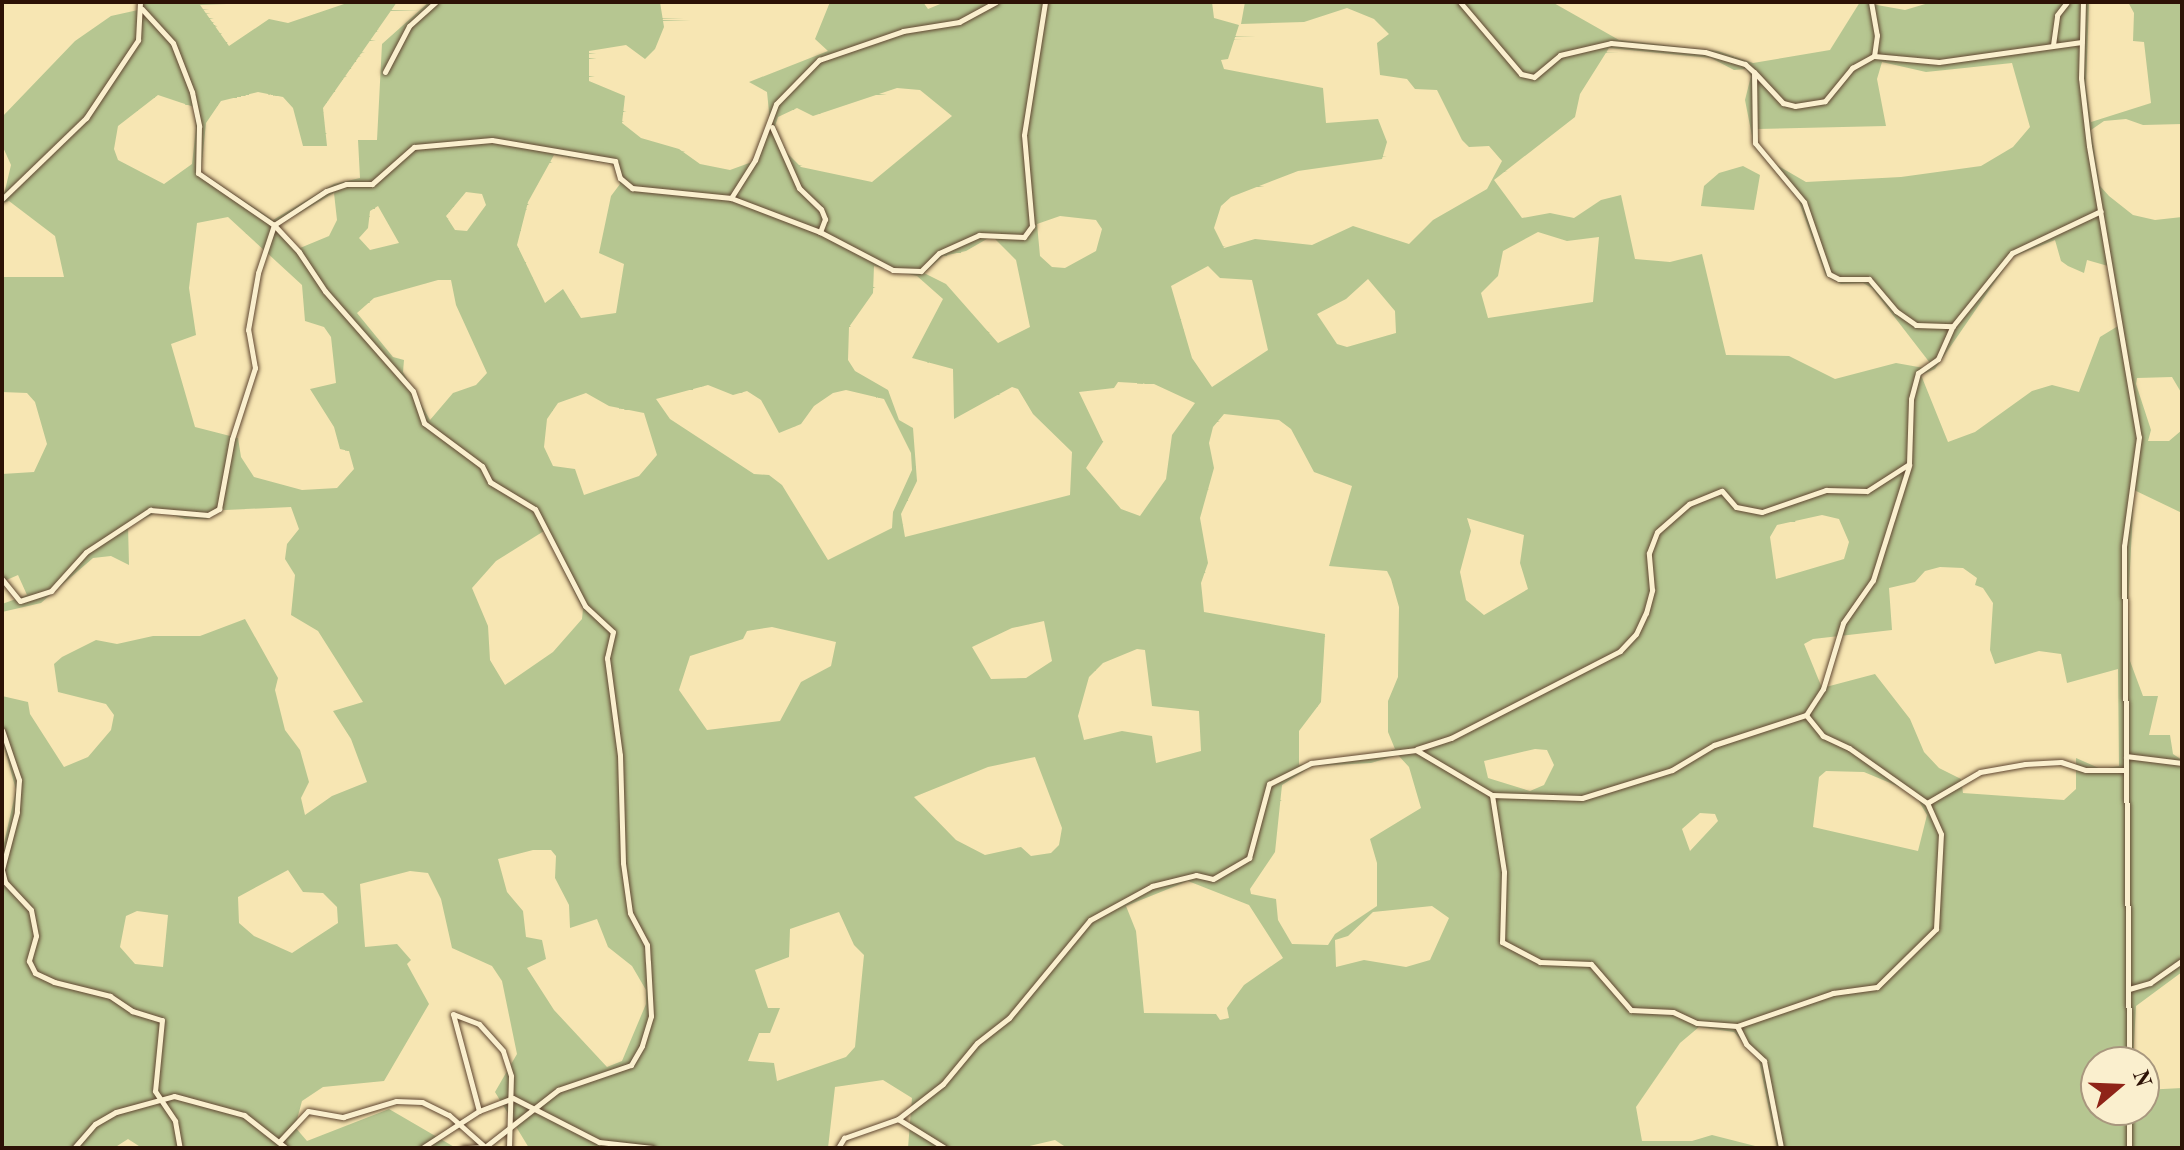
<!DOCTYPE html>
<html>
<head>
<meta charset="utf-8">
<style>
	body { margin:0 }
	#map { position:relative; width:2184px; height:1150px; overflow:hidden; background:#f7e6b3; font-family:"Old Standard TT",serif }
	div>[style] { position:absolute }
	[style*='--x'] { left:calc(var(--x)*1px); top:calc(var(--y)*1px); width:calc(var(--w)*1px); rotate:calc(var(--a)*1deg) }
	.green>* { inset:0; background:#b6c691 }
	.roads { filter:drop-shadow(0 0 2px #604731) drop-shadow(0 0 2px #604731) }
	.minor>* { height:5px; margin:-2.5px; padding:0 2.5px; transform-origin:2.5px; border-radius:2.5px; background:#faefce }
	span { translate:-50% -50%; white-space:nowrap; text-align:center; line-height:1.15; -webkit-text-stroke:6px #faefce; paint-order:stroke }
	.frame { position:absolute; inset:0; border:4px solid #2d1206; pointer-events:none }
	.north { position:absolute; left:2080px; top:1046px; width:80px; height:80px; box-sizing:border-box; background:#faefce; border:2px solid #a8977e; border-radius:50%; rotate:71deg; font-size:22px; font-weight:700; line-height:32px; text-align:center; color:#2d1206 }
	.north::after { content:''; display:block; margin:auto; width:28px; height:36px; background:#8f2418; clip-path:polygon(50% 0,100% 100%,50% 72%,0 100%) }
</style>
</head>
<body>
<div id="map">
	<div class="green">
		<i style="clip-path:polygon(evenodd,138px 2px,198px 2px,229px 46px,269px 19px,288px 23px,350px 2px,397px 2px,323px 108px,327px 146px,303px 146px,293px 108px,283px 97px,258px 92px,221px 101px,206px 123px,201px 172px,273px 220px,334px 184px,360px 178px,358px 140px,377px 140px,382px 44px,429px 2px,660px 2px,664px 27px,655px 49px,645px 59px,626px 45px,589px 51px,589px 81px,625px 96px,622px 123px,641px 138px,679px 149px,700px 164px,730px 170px,752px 162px,770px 122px,767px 92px,749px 82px,828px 51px,815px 39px,830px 2px,923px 2px,928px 9px,945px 2px,1212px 2px,1214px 18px,1239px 25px,1228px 59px,1221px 60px,1224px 69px,1323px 88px,1326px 123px,1378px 119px,1387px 142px,1382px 159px,1298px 171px,1231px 197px,1221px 206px,1214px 228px,1224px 248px,1255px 239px,1312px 245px,1353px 226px,1409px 244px,1433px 220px,1487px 189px,1502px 161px,1489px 146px,1469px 147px,1462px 140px,1437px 90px,1415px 89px,1407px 79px,1380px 75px,1377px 43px,1389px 34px,1374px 19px,1347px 8px,1304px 22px,1241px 24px,1245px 2px,1552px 2px,1619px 40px,1718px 51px,1753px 63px,1830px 50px,1860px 2px,1905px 10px,1932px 2px,2089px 2px,2086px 85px,2091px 122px,2151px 103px,2144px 42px,2133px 41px,2134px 13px,2128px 2px,2182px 2px,2182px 124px,2143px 125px,2126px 119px,2104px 121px,2091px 130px,2100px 186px,2109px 196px,2133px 215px,2155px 220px,2182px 217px,2182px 394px,2172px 377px,2137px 378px,2136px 384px,2151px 430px,2148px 441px,2169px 441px,2182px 430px,2182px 513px,2134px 490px,2128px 607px,2130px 661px,2143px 696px,2158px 696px,2149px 735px,2170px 735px,2173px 754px,2182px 760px,2182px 972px,2136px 1006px,2133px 1062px,2096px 1062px,2096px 1110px,2144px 1110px,2144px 1090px,2182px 1088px,2182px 1148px,1777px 1148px,1759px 1061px,1734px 1032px,1699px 1027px,1680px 1043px,1636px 1107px,1642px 1141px,1692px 1141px,1712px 1135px,1763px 1148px,1067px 1148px,1055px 1140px,1021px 1148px,908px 1148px,912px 1098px,883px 1080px,835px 1087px,828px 1148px,529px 1148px,495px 1092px,517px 1054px,502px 981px,492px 966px,452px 948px,441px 899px,428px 873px,410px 871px,360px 884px,365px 947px,397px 944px,411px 960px,407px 964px,429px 1004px,384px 1081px,323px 1087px,302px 1101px,295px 1127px,307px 1141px,389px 1109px,456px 1148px,142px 1148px,128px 1139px,114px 1148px,2px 1148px,2px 852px,16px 790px,2px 739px,2px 696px,28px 702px,30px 714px,64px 767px,88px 757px,111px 730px,114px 715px,106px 704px,58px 692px,54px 664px,62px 657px,96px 640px,117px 644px,153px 636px,200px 636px,245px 619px,278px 678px,275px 690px,285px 730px,300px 750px,309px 782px,301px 798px,305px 815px,332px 796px,367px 782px,351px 739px,333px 711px,363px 702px,318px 631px,291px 615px,295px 575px,285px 559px,287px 544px,299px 529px,291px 507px,223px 510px,207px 519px,185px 519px,160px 511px,128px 526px,129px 565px,111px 556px,93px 558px,41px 603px,2px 612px,2px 604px,27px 595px,18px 575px,2px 582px,2px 474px,34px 472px,47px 444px,35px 402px,27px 393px,2px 392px,2px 277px,64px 277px,55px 236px,9px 201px,2px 203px,11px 165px,2px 145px,2px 117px,75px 41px,111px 16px,138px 10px,138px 2px,1609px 48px,1711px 58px,1734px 70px,1746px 69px,1751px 76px,1745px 100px,1754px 146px,1798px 199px,1826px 276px,1841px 284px,1863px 283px,1872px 288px,1930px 363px,1924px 368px,1896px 363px,1835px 379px,1789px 356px,1726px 355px,1702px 254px,1670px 262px,1635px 259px,1621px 195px,1601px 200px,1574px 218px,1550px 213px,1522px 218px,1494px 180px,1575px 117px,1580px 94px,1609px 48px,138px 2px,1882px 62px,1926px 72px,2012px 63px,2030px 127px,2013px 147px,1981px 166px,1901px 177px,1806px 182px,1775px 164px,1758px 144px,1757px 129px,1886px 126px,1877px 79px,1882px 62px,138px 2px,897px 88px,920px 90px,952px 116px,872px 182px,801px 167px,786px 152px,775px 126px,778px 117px,797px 108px,813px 116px,897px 88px,138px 2px,158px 95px,194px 107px,196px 128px,192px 164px,164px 184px,118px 160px,114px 149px,118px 126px,158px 95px,138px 2px,554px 155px,613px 164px,620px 184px,611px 196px,599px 253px,624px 264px,616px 313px,581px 318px,563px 289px,545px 303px,517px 245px,528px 202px,554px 155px,138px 2px,466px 192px,482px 194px,486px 205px,467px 231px,455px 230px,446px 216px,466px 192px,138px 2px,334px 193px,337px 220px,329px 236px,300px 248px,281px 234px,280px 224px,334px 193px,138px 2px,378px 206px,399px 243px,370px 250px,359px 238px,368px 228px,370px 211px,378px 206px,138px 2px,1060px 216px,1096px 220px,1102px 229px,1096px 251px,1065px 268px,1052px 267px,1040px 256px,1037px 224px,1060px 216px,138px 2px,228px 217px,302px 285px,305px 321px,324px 327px,331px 337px,336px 383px,310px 389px,334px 427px,340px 449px,349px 451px,354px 469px,337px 488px,302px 490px,254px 477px,241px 457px,238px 438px,195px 427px,171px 344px,196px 335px,189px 288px,197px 223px,228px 217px,138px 2px,1538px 232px,1567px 241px,1599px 237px,1593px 302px,1488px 318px,1481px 293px,1498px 276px,1503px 251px,1538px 232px,138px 2px,992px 236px,1016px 260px,1030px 327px,998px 343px,946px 284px,924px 273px,943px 256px,966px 251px,992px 236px,138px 2px,2055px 240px,2061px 261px,2068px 266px,2084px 273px,2087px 260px,2108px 266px,2118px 326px,2100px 337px,2079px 392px,2052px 385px,2032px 391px,1975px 432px,1948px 442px,1921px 375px,1935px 369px,2012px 257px,2055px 240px,138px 2px,874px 266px,917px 276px,943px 299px,912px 358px,953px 369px,954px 419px,1012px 387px,1018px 389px,1033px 414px,1072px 452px,1070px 495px,905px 537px,901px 514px,917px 481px,913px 428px,899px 420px,888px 390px,855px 371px,848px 360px,849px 327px,873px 293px,874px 266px,138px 2px,1208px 266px,1220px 278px,1252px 280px,1268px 350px,1212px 387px,1192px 358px,1171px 286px,1208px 266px,138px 2px,1368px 279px,1395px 311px,1396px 333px,1347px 347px,1337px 344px,1317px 314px,1346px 299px,1368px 279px,138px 2px,438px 280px,451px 280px,456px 305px,487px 373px,476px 385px,453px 393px,430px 420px,403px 372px,404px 360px,393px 357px,357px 313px,374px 298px,438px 280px,138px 2px,1118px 382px,1154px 384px,1195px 403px,1172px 435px,1166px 479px,1140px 516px,1121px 509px,1086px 468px,1103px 442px,1079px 392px,1114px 388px,1118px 382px,138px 2px,708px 385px,733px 395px,747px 391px,761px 400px,779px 433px,801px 424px,814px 406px,833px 393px,846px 390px,884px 399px,911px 453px,912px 470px,893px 512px,892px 528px,828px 560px,782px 485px,769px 475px,754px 474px,670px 419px,656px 399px,708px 385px,138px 2px,586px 393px,609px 406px,644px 413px,657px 455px,639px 476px,584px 495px,575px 469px,553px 466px,544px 447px,547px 419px,558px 403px,586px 393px,138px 2px,1224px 414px,1279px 420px,1291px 429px,1314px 472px,1352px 486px,1329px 566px,1387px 571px,1391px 579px,1399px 607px,1398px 677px,1388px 701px,1388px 732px,1395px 749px,1391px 751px,1299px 765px,1299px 731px,1321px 702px,1325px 634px,1204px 612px,1201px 583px,1208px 563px,1200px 518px,1214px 468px,1209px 443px,1213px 427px,1224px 414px,138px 2px,1822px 515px,1839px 519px,1849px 542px,1844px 559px,1776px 579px,1770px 537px,1777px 525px,1822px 515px,138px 2px,1467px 518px,1524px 535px,1520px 563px,1528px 589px,1484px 615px,1466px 600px,1460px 572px,1471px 531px,1467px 518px,138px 2px,544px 531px,583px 609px,582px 619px,553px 652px,505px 685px,490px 660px,488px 626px,472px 588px,496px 561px,544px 531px,138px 2px,1940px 567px,1963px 568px,1977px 578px,1975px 585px,1983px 588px,1993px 603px,1990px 650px,1995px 664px,2039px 651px,2061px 654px,2067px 683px,2118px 669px,2119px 766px,2101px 769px,2076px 758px,2076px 789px,2064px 800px,1963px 793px,1961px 779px,1939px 768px,1924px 752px,1910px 719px,1875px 674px,1822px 688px,1804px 644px,1813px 639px,1892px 630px,1889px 588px,1915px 582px,1925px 571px,1940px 567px,138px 2px,1044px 621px,1052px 661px,1026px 678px,991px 679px,972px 647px,1012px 628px,1044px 621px,138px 2px,772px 627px,836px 642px,831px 666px,801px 682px,780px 721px,707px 730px,679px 690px,690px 656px,743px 639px,747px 631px,772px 627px,138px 2px,1137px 649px,1145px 650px,1152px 706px,1199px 711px,1201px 751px,1156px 763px,1152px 736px,1122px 731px,1084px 740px,1078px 716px,1089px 677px,1103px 663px,1137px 649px,138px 2px,1535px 749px,1547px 750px,1554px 765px,1544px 785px,1530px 791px,1488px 778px,1484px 761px,1535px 749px,138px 2px,1398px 755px,1409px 767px,1421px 808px,1370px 839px,1377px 863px,1377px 906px,1335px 934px,1328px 945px,1292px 944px,1278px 920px,1276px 899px,1251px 894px,1250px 889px,1275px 852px,1282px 785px,1312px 766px,1371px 763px,1398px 755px,138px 2px,1035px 757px,1062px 828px,1059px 845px,1051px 853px,1031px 856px,1021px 847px,985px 855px,956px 840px,914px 797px,988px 767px,1035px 757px,138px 2px,1826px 771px,1864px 772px,1914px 793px,1927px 815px,1918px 851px,1813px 827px,1819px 777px,1826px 771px,138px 2px,1700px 813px,1715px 814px,1718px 821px,1690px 851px,1682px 829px,1700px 813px,138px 2px,533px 850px,551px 850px,556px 856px,555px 878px,569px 905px,570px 928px,597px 919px,608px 947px,632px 966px,646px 990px,646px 1004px,622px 1061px,607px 1067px,554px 1010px,527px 968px,546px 959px,542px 940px,526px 937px,523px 911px,507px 892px,498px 859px,533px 850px,138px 2px,288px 870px,303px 892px,323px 893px,337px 907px,338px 923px,292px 953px,254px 936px,239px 923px,238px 897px,288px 870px,138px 2px,1188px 881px,1249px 905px,1283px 958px,1244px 985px,1227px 1008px,1229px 1018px,1220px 1020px,1216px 1014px,1144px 1013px,1136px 931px,1126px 906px,1188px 881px,138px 2px,1432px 906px,1449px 918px,1430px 960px,1406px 967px,1364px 960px,1336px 967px,1335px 940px,1348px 936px,1373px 912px,1432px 906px,138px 2px,137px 911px,168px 915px,163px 967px,135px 964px,120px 947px,126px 916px,137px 911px,138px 2px,839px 912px,854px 945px,864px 955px,855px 1047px,846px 1057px,777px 1081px,774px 1063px,748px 1061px,759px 1033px,770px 1033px,780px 1008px,768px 1008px,755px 970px,789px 957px,790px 929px,839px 912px)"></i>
		<i style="clip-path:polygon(1743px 166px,1760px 175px,1754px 210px,1701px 206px,1704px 186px,1719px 173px)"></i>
	</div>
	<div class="roads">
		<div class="minor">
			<i style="--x:1460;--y:2;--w:94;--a:49.7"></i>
			<i style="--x:1521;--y:74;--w:13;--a:13"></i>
			<i style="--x:1534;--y:77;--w:34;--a:-40"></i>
			<i style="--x:1560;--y:55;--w:52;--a:-13.2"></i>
			<i style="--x:1611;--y:43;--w:94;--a:5.5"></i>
			<i style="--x:1705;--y:52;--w:42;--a:16.7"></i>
			<i style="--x:1745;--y:64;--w:12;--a:42"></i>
			<i style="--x:1754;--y:72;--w:71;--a:89.2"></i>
			<i style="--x:1755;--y:143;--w:77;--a:50.3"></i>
			<i style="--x:1804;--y:202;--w:76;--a:70.9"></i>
			<i style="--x:1829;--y:274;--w:11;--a:27"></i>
			<i style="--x:1839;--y:279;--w:30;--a:0"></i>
			<i style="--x:1869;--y:279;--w:42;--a:49.8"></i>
			<i style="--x:1896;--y:311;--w:24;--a:35"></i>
			<i style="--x:1916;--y:325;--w:37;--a:2"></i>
			<i style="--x:1953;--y:326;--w:94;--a:-51.1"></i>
			<i style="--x:2012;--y:253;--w:98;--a:-25.3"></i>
			<i style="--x:1871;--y:2;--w:34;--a:80"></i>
			<i style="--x:1877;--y:35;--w:21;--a:98"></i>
			<i style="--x:2083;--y:2;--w:76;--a:91.5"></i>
			<i style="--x:2081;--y:78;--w:68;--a:83.3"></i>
			<i style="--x:2089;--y:146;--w:295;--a:80.3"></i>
			<i style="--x:2139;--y:437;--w:110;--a:97.8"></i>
			<i style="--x:2124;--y:546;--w:516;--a:89.44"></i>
			<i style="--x:142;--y:9;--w:46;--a:47.6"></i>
			<i style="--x:173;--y:43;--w:53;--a:68.8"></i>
			<i style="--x:192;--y:92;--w:35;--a:78"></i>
			<i style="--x:199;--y:126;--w:47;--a:91.2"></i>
			<i style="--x:198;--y:173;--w:92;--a:34.4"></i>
			<i style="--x:274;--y:225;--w:37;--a:47"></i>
			<i style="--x:299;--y:252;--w:47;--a:56.3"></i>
			<i style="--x:325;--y:291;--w:133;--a:48.7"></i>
			<i style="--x:413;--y:391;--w:34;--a:71"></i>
			<i style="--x:424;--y:423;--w:72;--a:36.6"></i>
			<i style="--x:482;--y:466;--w:18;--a:63"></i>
			<i style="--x:490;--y:482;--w:52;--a:31"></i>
			<i style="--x:535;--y:509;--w:109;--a:62.7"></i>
			<i style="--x:585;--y:606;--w:38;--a:43"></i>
			<i style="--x:613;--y:632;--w:27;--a:103"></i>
			<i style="--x:607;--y:658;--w:98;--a:82.4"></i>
			<i style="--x:620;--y:755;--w:108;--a:88.4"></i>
			<i style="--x:623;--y:863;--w:50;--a:82"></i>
			<i style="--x:630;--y:913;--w:36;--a:62"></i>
			<i style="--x:647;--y:945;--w:17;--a:87"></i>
			<i style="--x:648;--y:962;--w:54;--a:86.8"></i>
			<i style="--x:651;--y:1016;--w:31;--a:107"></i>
			<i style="--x:642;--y:1046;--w:22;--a:120"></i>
			<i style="--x:631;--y:1065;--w:77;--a:161.1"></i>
			<i style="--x:558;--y:1090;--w:93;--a:142"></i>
			<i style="--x:485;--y:1147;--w:22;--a:177"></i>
			<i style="--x:2053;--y:45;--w:30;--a:-82"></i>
			<i style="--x:2057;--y:15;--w:16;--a:-52"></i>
			<i style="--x:385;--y:72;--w:52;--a:-62.4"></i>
			<i style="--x:409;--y:26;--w:36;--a:-42"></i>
			<i style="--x:1755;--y:73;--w:41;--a:47"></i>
			<i style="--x:1783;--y:103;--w:12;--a:14"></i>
			<i style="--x:1795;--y:106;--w:30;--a:-9"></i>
			<i style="--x:1825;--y:101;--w:43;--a:-50.7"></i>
			<i style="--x:1852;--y:68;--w:25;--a:-29"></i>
			<i style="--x:1874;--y:56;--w:65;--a:5.3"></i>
			<i style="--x:1939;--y:62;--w:144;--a:-8"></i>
			<i style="--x:772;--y:127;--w:67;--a:66.1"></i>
			<i style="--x:799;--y:188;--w:30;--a:44"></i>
			<i style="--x:821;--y:209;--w:11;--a:68"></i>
			<i style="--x:825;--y:219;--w:14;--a:111"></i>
			<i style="--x:731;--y:198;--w:95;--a:20.9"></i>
			<i style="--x:820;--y:232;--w:82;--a:27.5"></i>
			<i style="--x:893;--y:270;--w:28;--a:2"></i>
			<i style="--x:921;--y:271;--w:25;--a:-45"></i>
			<i style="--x:939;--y:253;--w:44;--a:-24.2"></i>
			<i style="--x:979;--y:235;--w:45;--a:2.5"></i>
			<i style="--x:1024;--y:237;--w:14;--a:-54"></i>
			<i style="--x:1032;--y:226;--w:91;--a:-95"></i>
			<i style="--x:1024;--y:135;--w:135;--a:-81"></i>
			<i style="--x:2;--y:199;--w:117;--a:-44"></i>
			<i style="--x:86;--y:118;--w:94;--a:-56.3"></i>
			<i style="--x:138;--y:40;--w:38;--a:-87"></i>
			<i style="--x:2;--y:579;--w:28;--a:51"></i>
			<i style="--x:20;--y:601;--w:33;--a:-18"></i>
			<i style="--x:51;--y:591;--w:52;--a:-48.1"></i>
			<i style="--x:86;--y:552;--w:77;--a:-33.3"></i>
			<i style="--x:150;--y:510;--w:58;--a:4.9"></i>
			<i style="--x:208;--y:515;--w:13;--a:-29"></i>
			<i style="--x:219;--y:509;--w:71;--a:-79.5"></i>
			<i style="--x:232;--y:439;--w:75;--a:-72.1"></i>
			<i style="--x:255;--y:368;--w:39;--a:-100"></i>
			<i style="--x:248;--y:330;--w:58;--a:-80"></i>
			<i style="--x:258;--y:273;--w:51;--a:-71.6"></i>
			<i style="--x:274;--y:225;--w:62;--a:-33.2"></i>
			<i style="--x:326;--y:191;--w:21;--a:-19"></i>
			<i style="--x:346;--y:184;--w:26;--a:0"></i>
			<i style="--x:372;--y:184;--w:56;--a:-41.4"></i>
			<i style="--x:414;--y:147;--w:78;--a:-5.1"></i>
			<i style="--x:492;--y:140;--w:125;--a:9.7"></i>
			<i style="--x:615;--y:161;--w:18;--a:74"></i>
			<i style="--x:620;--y:178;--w:16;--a:40"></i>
			<i style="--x:632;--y:188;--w:100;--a:5.8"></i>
			<i style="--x:731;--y:198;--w:45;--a:-57.7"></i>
			<i style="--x:755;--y:160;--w:60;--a:-69.4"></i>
			<i style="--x:776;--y:104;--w:62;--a:-45.7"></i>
			<i style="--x:819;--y:60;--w:89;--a:-19"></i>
			<i style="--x:903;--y:31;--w:57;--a:-9.1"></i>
			<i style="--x:959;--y:22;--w:42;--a:-28.4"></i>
			<i style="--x:2;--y:730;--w:53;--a:71.2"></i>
			<i style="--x:19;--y:780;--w:32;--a:94"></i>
			<i style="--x:17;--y:812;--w:59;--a:104.7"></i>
			<i style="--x:1417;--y:749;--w:36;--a:-18"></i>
			<i style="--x:1451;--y:738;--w:190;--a:-27.2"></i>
			<i style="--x:1620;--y:651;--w:23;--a:-47"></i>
			<i style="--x:1636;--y:634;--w:23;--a:-65"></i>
			<i style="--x:1646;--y:613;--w:24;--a:-75"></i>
			<i style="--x:1652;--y:590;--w:37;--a:-95"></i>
			<i style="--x:1649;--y:553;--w:22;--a:-69"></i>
			<i style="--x:1657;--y:532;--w:43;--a:-41.2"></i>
			<i style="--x:1689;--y:504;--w:35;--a:-22"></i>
			<i style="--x:1722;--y:491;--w:21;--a:49"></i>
			<i style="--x:1736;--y:507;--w:26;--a:11"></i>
			<i style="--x:1762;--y:512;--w:68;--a:-19"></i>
			<i style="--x:1826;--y:490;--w:41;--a:1.4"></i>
			<i style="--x:1867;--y:491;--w:50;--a:-32.7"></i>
			<i style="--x:1909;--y:464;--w:65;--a:-88.2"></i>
			<i style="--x:1911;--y:399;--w:27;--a:-75"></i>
			<i style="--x:1918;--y:373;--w:24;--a:-35"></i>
			<i style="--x:1938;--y:359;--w:36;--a:-66"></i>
			<i style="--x:2126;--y:756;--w:56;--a:7.1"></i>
			<i style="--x:1492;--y:795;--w:90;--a:1.9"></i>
			<i style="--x:1582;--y:798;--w:94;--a:-17.3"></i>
			<i style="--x:1672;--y:770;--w:49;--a:-30.8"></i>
			<i style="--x:1714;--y:745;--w:97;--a:-18.1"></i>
			<i style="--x:1806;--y:715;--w:31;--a:-57"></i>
			<i style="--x:1823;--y:689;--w:69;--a:-73.1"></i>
			<i style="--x:1843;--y:623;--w:52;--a:-55.1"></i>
			<i style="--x:1873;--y:580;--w:120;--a:-72.5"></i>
			<i style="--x:1927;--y:803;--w:61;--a:-30.3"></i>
			<i style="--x:1980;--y:772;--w:46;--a:-10.1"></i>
			<i style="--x:2025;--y:764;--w:36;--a:-3"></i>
			<i style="--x:2061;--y:762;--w:26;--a:18"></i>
			<i style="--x:2086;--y:770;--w:40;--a:0"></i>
			<i style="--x:2;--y:870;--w:12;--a:76"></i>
			<i style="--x:5;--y:882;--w:38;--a:47"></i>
			<i style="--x:31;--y:910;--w:26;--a:79"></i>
			<i style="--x:36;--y:936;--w:26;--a:106"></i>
			<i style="--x:29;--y:961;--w:13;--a:63"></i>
			<i style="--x:35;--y:973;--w:21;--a:25"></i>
			<i style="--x:54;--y:982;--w:58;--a:14"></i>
			<i style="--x:110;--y:996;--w:27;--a:34"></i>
			<i style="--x:132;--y:1011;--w:31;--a:17"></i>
			<i style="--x:162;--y:1020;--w:71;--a:95.6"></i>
			<i style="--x:155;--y:1091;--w:36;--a:56"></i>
			<i style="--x:175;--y:1121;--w:27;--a:80"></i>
			<i style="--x:2129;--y:989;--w:22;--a:-16"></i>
			<i style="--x:2150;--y:983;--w:39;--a:-35"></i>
			<i style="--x:1737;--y:1026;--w:102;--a:-19"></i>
			<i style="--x:1833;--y:993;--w:44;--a:-7.8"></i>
			<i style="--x:1877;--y:987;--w:83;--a:-44.5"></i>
			<i style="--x:1936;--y:929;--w:95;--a:-87"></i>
			<i style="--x:1941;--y:834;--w:34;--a:-114"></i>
			<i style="--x:1927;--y:803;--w:95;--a:-144.8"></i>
			<i style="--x:1849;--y:748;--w:29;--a:-155"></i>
			<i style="--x:1823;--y:736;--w:27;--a:-129"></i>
			<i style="--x:2129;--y:1110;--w:38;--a:90"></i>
			<i style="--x:479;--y:1111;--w:100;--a:-105"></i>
			<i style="--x:453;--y:1014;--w:28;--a:21"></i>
			<i style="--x:479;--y:1024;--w:36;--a:48"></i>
			<i style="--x:503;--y:1051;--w:26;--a:72"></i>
			<i style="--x:511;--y:1076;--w:72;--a:91.6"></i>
			<i style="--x:898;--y:1119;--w:55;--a:31.7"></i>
			<i style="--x:279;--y:1142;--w:42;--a:-46.9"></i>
			<i style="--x:308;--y:1111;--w:36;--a:10"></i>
			<i style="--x:343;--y:1117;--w:55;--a:-16.8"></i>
			<i style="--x:396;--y:1101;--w:26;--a:2"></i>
			<i style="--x:422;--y:1102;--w:30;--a:26"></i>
			<i style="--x:449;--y:1115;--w:48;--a:41.6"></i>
			<i style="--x:74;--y:1148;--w:32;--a:-49"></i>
			<i style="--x:95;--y:1124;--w:24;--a:-30"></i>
			<i style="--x:116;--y:1112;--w:60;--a:-15.4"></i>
			<i style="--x:174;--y:1096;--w:73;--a:15.2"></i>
			<i style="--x:244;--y:1115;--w:53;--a:38.2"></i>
			<i style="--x:422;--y:1148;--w:68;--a:-33"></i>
			<i style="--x:479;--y:1111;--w:36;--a:-21"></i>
			<i style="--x:513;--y:1098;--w:97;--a:27.1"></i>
			<i style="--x:599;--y:1142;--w:54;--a:6.3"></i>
			<i style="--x:838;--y:1148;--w:12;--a:-59"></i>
			<i style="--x:844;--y:1138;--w:57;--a:-19.4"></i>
			<i style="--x:898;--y:1119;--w:57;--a:-37.9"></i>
			<i style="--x:943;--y:1084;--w:53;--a:-50.3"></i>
			<i style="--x:977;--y:1043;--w:41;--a:-38"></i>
			<i style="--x:1009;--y:1018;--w:127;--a:-50.4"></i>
			<i style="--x:1090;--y:920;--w:71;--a:-28.7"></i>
			<i style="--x:1152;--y:886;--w:45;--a:-14"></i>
			<i style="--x:1196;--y:875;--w:17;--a:13"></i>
			<i style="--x:1213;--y:879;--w:42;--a:-30.3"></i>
			<i style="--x:1249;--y:858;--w:77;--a:-74.9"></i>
			<i style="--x:1269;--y:784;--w:47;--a:-26.6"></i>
			<i style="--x:1311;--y:763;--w:106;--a:-7.1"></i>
			<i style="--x:1416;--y:750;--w:88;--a:30.6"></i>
			<i style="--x:1492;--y:795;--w:78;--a:81.1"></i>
			<i style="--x:1504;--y:872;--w:70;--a:91.6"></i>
			<i style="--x:1502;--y:942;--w:43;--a:27.8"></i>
			<i style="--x:1540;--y:962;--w:51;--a:2.2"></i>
			<i style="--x:1591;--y:964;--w:61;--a:49"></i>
			<i style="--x:1631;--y:1010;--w:42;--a:2.7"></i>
			<i style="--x:1673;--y:1012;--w:26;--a:25"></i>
			<i style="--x:1697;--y:1023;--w:40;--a:4.3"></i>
			<i style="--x:1737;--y:1026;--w:20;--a:63"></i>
			<i style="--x:1746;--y:1044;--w:25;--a:43"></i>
			<i style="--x:1764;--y:1061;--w:89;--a:78.9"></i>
		</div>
	</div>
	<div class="frame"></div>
	<div class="north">N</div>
</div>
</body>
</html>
